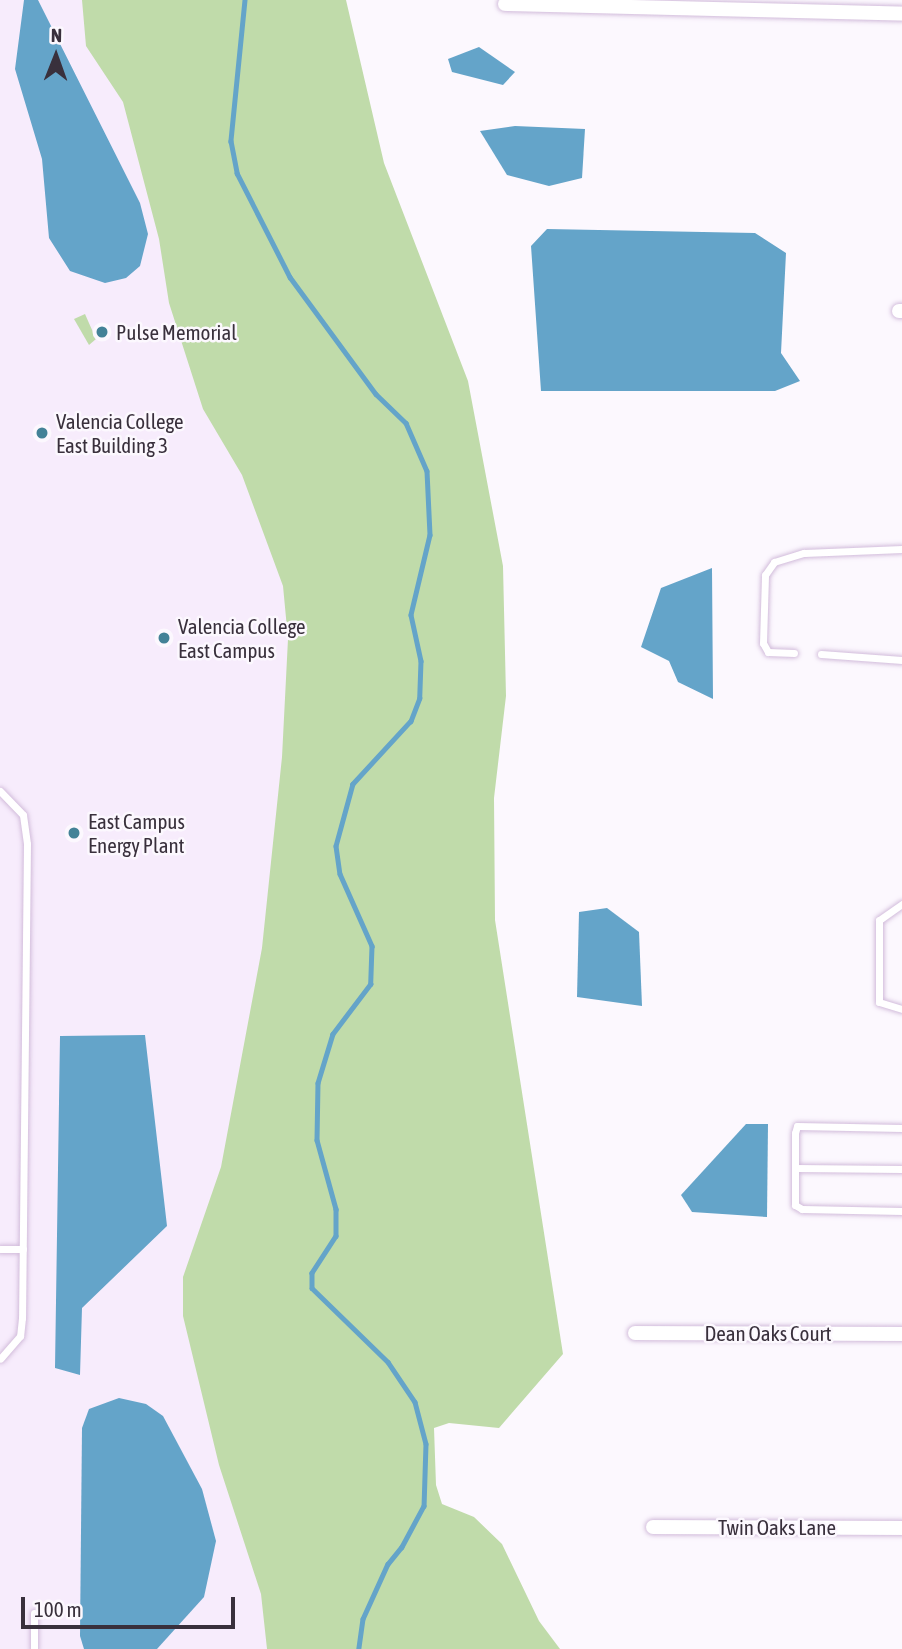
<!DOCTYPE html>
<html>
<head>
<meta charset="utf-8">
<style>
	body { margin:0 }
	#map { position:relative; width:902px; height:1649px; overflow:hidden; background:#fcf8fe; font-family:"Asap Condensed",sans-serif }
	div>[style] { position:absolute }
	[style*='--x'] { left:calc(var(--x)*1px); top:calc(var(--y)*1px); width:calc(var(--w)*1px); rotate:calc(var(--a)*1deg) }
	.built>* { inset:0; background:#f7ecfc }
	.green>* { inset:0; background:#c0dbaa }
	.water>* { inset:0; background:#64a4c9 }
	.stream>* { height:4.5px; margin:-2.25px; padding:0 2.25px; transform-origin:2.25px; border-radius:2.25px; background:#64a4c9 }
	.roads { filter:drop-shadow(0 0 2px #d2bcdb) drop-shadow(0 0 2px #d2bcdb) }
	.service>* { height:7px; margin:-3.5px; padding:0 3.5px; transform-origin:3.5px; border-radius:3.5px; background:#fff }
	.minor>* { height:14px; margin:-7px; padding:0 7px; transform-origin:7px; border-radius:7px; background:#fff }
	.dots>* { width:19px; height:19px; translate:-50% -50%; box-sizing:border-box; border:4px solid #fcf8fe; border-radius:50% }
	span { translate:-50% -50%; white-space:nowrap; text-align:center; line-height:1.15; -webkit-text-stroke:5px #fcf8fe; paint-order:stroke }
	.poi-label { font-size:21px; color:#39303c }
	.left { translate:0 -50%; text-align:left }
	.street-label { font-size:21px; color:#39303c }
	.north { position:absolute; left:21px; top:21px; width:70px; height:70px; -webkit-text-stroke:5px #fcf8fe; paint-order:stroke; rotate:1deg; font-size:19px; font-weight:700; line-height:28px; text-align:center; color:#39303c }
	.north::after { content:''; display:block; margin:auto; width:24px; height:32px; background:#39303c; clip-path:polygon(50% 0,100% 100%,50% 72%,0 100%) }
	.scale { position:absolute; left:21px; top:1597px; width:214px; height:32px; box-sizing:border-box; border:4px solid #39303c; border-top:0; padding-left:9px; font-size:21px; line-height:24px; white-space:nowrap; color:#39303c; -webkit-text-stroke:5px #fcf8fe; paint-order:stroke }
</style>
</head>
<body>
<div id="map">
	<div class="built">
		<i style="clip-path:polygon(0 0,321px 0,335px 1649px,0 1649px)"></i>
	</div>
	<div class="green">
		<i style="clip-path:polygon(82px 0,346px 0,384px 163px,468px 381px,503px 566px,506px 696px,494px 798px,495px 920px,563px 1354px,499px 1428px,449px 1423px,434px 1428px,436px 1485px,442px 1504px,474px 1517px,502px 1544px,539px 1621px,560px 1649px,267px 1649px,261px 1594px,219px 1465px,183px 1316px,183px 1277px,221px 1167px,262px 948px,282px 757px,288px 639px,283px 586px,242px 475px,203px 409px,169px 303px,159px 239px,123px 102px,86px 46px)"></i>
		<i style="clip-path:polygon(85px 314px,96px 339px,89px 345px,74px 319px)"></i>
	</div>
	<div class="water">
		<i style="clip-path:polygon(24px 0,38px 0,140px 203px,148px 234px,140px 266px,126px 278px,105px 283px,70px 271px,49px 238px,42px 159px,15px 69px)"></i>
		<i style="clip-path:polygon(479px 47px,515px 72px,503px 85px,452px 72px,448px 59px)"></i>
		<i style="clip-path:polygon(515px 126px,585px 129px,582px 178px,549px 186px,507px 175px,480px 131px)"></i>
		<i style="clip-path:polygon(547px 229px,755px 233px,786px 253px,781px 353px,800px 381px,775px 391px,541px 391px,531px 246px)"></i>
		<i style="clip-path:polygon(712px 568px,713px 699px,678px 682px,669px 661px,641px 647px,661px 588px)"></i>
		<i style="clip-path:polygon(607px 908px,639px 932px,642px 1006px,577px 997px,579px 912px)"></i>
		<i style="clip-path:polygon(145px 1035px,167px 1226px,82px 1308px,80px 1375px,55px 1368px,60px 1036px)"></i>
		<i style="clip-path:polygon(746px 1124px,768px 1124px,767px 1217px,692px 1212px,681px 1195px)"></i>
		<i style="clip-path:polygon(119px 1398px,146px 1404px,163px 1416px,202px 1489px,216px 1541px,204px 1597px,157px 1649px,84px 1649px,80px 1636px,82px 1428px,89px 1409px)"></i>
	</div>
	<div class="stream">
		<i style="--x:245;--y:0;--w:142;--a:95.7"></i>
		<i style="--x:231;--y:141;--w:33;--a:79"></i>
		<i style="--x:237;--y:173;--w:117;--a:63"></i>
		<i style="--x:290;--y:277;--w:145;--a:53.7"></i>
		<i style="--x:376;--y:394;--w:42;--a:44"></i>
		<i style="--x:406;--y:423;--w:52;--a:66.4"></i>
		<i style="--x:427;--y:471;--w:64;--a:87.3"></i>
		<i style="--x:430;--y:535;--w:82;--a:103.4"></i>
		<i style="--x:411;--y:615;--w:47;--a:77.7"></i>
		<i style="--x:421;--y:661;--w:37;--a:92"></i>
		<i style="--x:420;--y:698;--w:25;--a:111"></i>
		<i style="--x:411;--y:721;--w:86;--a:132.6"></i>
		<i style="--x:353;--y:784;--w:64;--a:105.3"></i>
		<i style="--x:336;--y:846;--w:28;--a:82"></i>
		<i style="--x:340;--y:874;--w:79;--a:66"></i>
		<i style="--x:372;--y:946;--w:38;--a:92"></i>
		<i style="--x:371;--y:984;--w:63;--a:127.2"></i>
		<i style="--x:333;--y:1034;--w:51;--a:107"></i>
		<i style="--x:318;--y:1083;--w:57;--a:91"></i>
		<i style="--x:317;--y:1140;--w:72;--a:74.6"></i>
		<i style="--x:336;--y:1209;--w:27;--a:90"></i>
		<i style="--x:336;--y:1236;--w:44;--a:123"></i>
		<i style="--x:312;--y:1273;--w:15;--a:90"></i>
		<i style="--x:312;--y:1288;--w:106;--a:44.2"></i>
		<i style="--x:388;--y:1362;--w:48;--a:56"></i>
		<i style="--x:415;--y:1402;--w:43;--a:75.3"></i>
		<i style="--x:426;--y:1444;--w:62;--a:91.8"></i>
		<i style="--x:424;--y:1506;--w:47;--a:118.2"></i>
		<i style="--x:402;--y:1547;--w:22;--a:129"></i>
		<i style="--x:388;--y:1564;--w:60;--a:114.4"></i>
		<i style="--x:363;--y:1619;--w:30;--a:98"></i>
	</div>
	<div class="roads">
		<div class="service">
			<i style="--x:794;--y:653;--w:26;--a:-178"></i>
			<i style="--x:768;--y:652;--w:10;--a:-119"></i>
			<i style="--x:763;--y:643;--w:68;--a:-88.3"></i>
			<i style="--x:765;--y:575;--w:16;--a:-55"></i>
			<i style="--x:774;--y:562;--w:31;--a:-17"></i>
			<i style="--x:804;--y:553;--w:98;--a:-2.3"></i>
			<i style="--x:821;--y:654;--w:81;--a:4.2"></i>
			<i style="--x:0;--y:791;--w:33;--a:46"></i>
			<i style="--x:23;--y:815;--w:29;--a:82"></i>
			<i style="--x:27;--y:844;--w:474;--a:90.6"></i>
			<i style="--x:22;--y:1318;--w:18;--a:96"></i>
			<i style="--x:20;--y:1336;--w:30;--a:131"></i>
			<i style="--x:902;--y:904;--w:28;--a:145"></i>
			<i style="--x:879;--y:920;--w:82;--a:90"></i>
			<i style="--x:879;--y:1002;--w:24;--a:17"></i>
			<i style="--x:902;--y:1128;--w:105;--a:-178.9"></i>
			<i style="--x:797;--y:1126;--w:7;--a:106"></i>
			<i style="--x:795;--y:1133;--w:72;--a:90"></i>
			<i style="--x:795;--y:1205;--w:8;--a:30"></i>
			<i style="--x:802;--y:1209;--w:100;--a:1.1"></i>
			<i style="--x:795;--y:1168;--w:107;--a:0.5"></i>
			<i style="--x:0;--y:1249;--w:23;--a:0"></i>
			<i style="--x:34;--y:1613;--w:36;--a:90"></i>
		</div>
		<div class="minor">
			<i style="--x:505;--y:4;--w:397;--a:1.4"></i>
			<i style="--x:899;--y:311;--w:3;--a:0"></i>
			<i style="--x:635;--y:1333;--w:267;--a:0.2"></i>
			<i style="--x:653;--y:1527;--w:249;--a:0.2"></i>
		</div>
	</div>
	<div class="dots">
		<i style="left:102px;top:332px;background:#438297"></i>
		<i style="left:42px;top:433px;background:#438297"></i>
		<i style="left:164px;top:638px;background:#438297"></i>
		<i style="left:74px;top:833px;background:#438297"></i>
	</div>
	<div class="poi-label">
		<span class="left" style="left:116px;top:332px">Pulse Memorial</span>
		<span class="left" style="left:56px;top:433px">Valencia College<br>East Building 3</span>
		<span class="left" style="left:178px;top:638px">Valencia College<br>East Campus</span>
		<span class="left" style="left:88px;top:833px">East Campus<br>Energy Plant</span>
	</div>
	<div class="street-label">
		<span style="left:768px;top:1333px">Dean Oaks Court</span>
		<span style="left:777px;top:1527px">Twin Oaks Lane</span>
	</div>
	<div class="north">N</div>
	<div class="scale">100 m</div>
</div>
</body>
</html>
